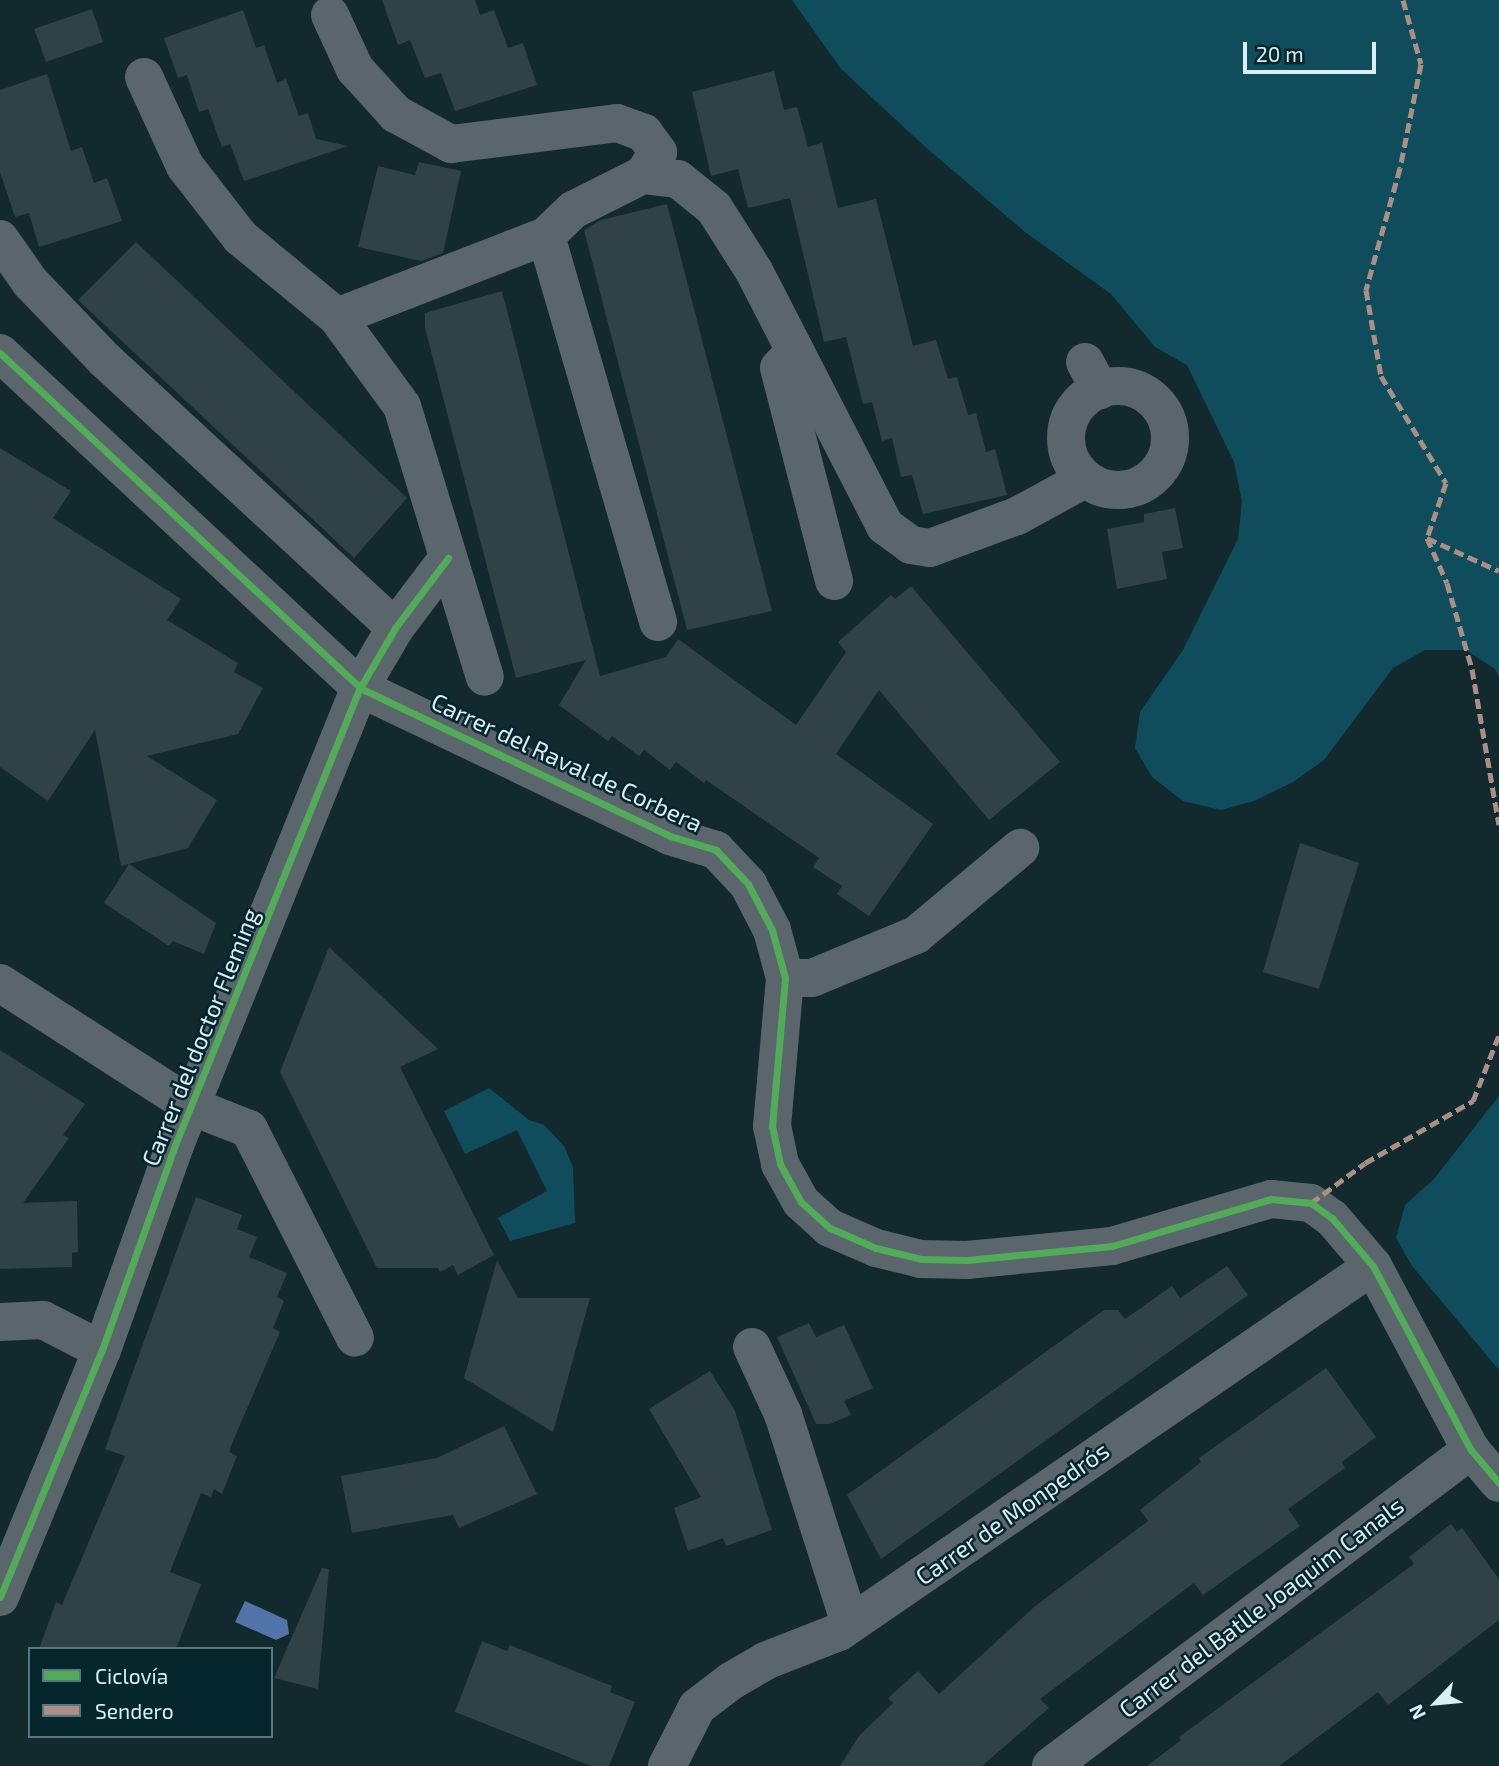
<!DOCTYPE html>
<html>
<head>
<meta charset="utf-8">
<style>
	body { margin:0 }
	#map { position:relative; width:1499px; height:1766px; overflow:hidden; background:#12292e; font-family:"Exo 2",sans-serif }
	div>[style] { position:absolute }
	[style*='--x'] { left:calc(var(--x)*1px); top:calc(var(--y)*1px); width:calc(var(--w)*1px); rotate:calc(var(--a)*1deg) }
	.green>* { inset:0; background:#0f4d5d }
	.water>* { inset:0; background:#5175a8 }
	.building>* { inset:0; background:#304245 }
	.minor>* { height:38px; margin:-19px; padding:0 19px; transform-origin:19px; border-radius:19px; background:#5a656c }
	.minor>.ring { margin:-19px; padding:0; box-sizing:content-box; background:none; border:38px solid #5a656c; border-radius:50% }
	.quiet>* { height:5px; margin-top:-2.5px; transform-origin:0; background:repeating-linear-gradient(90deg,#ac8f84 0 10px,transparent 0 15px) }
	.cycleway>* { height:7px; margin:-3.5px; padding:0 3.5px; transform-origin:3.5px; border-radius:3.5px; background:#51ab58 }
	span { translate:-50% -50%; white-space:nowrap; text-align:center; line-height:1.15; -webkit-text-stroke:5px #06262e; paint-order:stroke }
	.street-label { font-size:24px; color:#d9eef5 }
	.legend { position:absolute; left:28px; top:1647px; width:245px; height:91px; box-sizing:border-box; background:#06262e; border:2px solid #5a767e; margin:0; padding:9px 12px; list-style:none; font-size:21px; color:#d9eef5 }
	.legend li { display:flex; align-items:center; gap:14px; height:35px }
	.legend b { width:35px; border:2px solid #5a767e }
	.north { position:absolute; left:1401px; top:1668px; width:70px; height:70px; -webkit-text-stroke:5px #06262e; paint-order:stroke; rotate:244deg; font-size:19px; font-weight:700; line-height:28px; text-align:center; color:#d9eef5 }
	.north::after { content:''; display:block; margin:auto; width:24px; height:32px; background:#d9eef5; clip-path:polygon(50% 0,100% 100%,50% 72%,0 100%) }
	.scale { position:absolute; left:1243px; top:42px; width:133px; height:32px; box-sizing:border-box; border:4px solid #d9eef5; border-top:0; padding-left:9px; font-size:21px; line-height:24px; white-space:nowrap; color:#d9eef5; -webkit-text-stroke:5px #06262e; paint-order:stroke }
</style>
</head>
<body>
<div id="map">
	<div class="green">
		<i style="clip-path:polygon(792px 0,1499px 0,1499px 677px,1495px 669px,1466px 650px,1425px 650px,1393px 668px,1324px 760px,1293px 782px,1254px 801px,1221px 810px,1183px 801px,1152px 777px,1135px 748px,1140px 712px,1183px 650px,1238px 539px,1242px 501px,1234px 462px,1187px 365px,1155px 347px,1111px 294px,1025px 232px,922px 144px,841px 69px)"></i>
		<i style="clip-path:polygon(489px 1088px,529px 1120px,544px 1125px,564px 1146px,573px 1167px,575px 1223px,510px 1241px,498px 1218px,547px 1191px,517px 1130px,465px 1154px,444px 1111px)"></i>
		<i style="clip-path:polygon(1499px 1096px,1499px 1370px,1412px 1266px,1396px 1238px,1405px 1205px,1434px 1179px)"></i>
	</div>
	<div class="water">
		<i style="clip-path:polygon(245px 1601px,287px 1620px,289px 1634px,276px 1640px,235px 1622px)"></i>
	</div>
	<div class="building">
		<i style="clip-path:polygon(382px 0,475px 0,480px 15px,494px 10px,508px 48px,523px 43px,537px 85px,455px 111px,441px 73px,425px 78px,410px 40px,398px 45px)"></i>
		<i style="clip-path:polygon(92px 9px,103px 42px,46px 62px,34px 29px)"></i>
		<i style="clip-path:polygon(243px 10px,256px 48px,264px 45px,277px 83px,286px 79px,299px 116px,308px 113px,316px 139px,348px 146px,244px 181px,230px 144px,222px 147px,208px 109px,199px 112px,187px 75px,178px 78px,164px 38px)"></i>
		<i style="clip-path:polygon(774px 71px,784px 110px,797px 107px,808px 147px,822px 143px,838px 208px,876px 199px,913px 346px,936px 340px,948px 379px,957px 377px,968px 415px,976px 413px,986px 452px,995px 449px,1007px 495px,923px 514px,912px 475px,901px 477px,892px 438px,882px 441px,872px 402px,863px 404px,846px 337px,824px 342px,790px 198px,748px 208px,738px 169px,711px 176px,692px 92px)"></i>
		<i style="clip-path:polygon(47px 74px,71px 151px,82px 147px,94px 183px,107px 178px,122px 221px,39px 247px,29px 213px,15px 217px,0 172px,0 90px)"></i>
		<i style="clip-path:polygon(419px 162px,461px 171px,443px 253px,421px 261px,358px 247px,378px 166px,415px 175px)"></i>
		<i style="clip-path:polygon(667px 204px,772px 611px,687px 630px,584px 230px,601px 220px)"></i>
		<i style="clip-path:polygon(136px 242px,407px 498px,354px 558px,78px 300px)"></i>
		<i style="clip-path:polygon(502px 291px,600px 676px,666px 657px,678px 639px,796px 725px,846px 652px,838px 642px,891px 595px,895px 599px,911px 586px,1060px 762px,989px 820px,879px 690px,836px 754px,933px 824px,869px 916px,837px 894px,842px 886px,813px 867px,819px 858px,706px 780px,704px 783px,676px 762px,670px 770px,644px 750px,639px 756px,612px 736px,608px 741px,559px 705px,586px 660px,516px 678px,425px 328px,425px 313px)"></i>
		<i style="clip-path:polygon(0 448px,71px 491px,53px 518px,181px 599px,167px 620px,238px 663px,234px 672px,263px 688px,238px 734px,147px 756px,217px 800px,188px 848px,121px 866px,95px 730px,48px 801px,0 767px)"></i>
		<i style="clip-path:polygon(1175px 508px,1183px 548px,1162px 552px,1167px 579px,1117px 589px,1107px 529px,1144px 522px,1144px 514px)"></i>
		<i style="clip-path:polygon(1300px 843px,1359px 863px,1319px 989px,1263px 972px)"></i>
		<i style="clip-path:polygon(129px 864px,216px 923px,204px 954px,173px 941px,169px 946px,104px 903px)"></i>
		<i style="clip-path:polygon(329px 947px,438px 1049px,400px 1067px,494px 1255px,458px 1275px,453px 1265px,440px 1272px,438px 1268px,377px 1268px,280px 1072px)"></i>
		<i style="clip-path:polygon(0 1050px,85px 1104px,63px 1135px,69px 1138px,23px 1203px,77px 1201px,78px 1252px,72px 1253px,72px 1267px,0 1269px)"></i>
		<i style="clip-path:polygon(196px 1197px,242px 1215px,237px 1229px,257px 1237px,249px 1257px,287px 1273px,277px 1297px,284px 1301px,273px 1328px,280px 1332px,233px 1441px,229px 1452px,237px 1456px,222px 1494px,214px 1489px,211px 1497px,201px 1493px,170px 1572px,201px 1584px,176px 1649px,39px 1649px,56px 1602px,62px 1605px,125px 1456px,105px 1449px)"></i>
		<i style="clip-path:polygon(497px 1260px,518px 1298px,590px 1298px,553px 1432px,464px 1378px)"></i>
		<i style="clip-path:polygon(1227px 1266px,1248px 1295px,881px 1559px,847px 1495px,1104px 1310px,1118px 1310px,1125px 1319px,1172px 1286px,1180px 1298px)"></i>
		<i style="clip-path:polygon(809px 1323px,816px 1337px,844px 1325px,873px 1388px,844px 1401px,851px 1415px,830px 1424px,816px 1424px,777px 1337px)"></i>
		<i style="clip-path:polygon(1326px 1368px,1376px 1437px,1342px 1462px,1345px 1468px,1288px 1509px,1300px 1526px,1203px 1595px,1194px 1583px,1040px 1699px,1049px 1708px,982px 1766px,840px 1766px,859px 1736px,893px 1703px,888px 1698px,918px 1671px,939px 1694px,1034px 1607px,1148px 1521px,1140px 1510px,1201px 1462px,1199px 1458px)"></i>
		<i style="clip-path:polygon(710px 1371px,735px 1411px,772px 1530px,726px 1546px,723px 1538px,688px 1551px,674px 1508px,701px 1497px,649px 1409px)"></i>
		<i style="clip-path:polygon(504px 1426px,537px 1494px,459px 1528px,453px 1515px,352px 1533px,341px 1476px,437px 1458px)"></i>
		<i style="clip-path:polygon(1451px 1524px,1457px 1532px,1462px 1528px,1499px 1579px,1499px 1620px,1388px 1705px,1378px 1692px,1279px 1766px,1147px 1766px,1181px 1740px,1179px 1737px,1414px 1564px,1409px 1557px)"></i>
		<i style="clip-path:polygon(322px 1568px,329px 1569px,318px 1689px,274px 1678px)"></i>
		<i style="clip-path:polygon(482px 1641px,507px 1651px,510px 1645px,612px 1686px,610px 1692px,635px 1702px,609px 1766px,591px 1766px,455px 1712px)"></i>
	</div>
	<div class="minor">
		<i style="--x:330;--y:15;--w:60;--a:65.2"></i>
		<i style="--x:355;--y:69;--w:61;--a:47.7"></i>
		<i style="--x:396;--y:114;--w:63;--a:28.6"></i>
		<i style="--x:451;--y:144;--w:167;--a:-7.2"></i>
		<i style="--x:617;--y:123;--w:29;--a:20"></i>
		<i style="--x:644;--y:133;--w:24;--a:54"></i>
		<i style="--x:658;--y:152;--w:27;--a:123"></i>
		<i style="--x:144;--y:77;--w:98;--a:65.3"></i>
		<i style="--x:185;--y:166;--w:90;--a:52.2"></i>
		<i style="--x:240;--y:237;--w:126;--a:39.5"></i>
		<i style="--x:337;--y:317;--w:110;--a:53.9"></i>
		<i style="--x:402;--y:406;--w:283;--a:73"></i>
		<i style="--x:546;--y:236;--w:37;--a:-44"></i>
		<i style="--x:573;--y:210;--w:78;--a:-26.6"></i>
		<i style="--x:643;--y:175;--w:35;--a:7"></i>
		<i style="--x:678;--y:179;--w:46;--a:38.9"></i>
		<i style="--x:714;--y:208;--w:75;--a:57.6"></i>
		<i style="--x:754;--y:271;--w:287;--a:62.8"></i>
		<i style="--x:885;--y:526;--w:32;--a:36"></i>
		<i style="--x:911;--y:545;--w:19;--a:9"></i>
		<i style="--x:930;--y:548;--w:93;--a:-20.2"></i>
		<i style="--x:1017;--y:516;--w:77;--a:-28.6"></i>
		<i style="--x:0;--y:239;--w:52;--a:55.1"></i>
		<i style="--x:30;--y:282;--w:108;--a:46.1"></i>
		<i style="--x:105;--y:360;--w:395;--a:42.7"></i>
		<i style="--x:337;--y:317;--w:224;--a:-21.2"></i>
		<i style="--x:546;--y:236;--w:402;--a:73.8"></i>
		<i style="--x:795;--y:351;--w:23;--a:133"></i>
		<i style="--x:779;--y:368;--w:220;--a:75.5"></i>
		<i style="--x:0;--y:353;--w:492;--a:42.9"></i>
		<i style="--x:360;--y:688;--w:344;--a:25.5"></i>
		<i style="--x:670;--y:836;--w:48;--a:16.9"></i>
		<i style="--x:716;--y:850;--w:47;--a:46.7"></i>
		<i style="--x:748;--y:884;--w:52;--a:62.4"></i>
		<i style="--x:772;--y:930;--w:50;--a:74.8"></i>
		<i style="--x:785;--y:978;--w:149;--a:95"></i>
		<i style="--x:772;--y:1126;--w:39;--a:78"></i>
		<i style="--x:780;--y:1164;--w:43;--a:61.1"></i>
		<i style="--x:801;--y:1202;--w:39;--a:42"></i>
		<i style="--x:830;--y:1228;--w:50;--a:23.5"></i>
		<i style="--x:876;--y:1248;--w:46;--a:13.7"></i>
		<i style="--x:921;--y:1259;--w:46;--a:1.2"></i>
		<i style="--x:967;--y:1260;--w:146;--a:-5.5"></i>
		<i style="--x:1112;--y:1246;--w:166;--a:-16.5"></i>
		<i style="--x:1271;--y:1199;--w:40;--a:5.7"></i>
		<i style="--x:1311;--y:1203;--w:26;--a:36"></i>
		<i style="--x:1332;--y:1218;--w:63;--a:49.5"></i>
		<i style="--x:1373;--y:1266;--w:208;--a:62"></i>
		<i style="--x:1471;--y:1450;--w:43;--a:49.7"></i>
		<i style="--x:1085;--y:362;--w:32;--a:62"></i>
		<i class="ring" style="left:1066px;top:386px;width:66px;height:66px"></i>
		<i style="--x:785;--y:978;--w:27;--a:0"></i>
		<i style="--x:812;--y:978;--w:113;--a:-22.5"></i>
		<i style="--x:916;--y:935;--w:136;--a:-39.9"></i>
		<i style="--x:0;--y:983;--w:229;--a:32.7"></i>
		<i style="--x:193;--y:1107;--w:60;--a:21.4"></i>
		<i style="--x:249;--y:1129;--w:234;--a:63.1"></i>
		<i style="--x:0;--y:1322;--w:43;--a:-2.7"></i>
		<i style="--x:43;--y:1320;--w:66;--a:27"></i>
		<i style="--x:752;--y:1347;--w:74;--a:65.2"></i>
		<i style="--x:783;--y:1414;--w:220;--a:72.3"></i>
		<i style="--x:0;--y:1597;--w:267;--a:-67.6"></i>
		<i style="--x:102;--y:1350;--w:218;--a:-70.4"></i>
		<i style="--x:175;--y:1145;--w:493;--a:-68"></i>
		<i style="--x:360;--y:688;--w:69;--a:-59.7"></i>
		<i style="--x:395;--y:628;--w:88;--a:-52.9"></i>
		<i style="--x:667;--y:1766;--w:66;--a:-63"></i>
		<i style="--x:697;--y:1707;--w:43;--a:-37.4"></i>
		<i style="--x:731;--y:1681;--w:39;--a:-30"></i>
		<i style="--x:765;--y:1661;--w:79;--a:-21.4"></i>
		<i style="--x:839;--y:1632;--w:647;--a:-34.43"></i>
		<i style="--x:1051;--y:1766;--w:526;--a:-36.96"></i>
	</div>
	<div class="quiet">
		<i style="--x:1403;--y:0;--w:66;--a:74.3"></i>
		<i style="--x:1421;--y:64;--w:106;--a:101.4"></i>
		<i style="--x:1400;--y:168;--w:127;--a:105.6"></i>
		<i style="--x:1366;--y:290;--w:87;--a:80.1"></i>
		<i style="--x:1381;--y:376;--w:125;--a:58.7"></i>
		<i style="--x:1446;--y:483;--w:58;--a:109.1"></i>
		<i style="--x:1427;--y:538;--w:49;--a:66"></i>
		<i style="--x:1447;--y:583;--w:90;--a:73.8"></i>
		<i style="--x:1472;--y:669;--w:158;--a:80.2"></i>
		<i style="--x:1427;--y:538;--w:79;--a:24.6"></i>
		<i style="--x:1311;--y:1203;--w:67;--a:-36.5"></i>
		<i style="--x:1365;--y:1163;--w:125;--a:-29.9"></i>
		<i style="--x:1473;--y:1101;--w:71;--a:-68.5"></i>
	</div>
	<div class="cycleway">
		<i style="--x:0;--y:353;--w:492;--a:42.9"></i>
		<i style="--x:360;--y:688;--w:344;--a:25.5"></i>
		<i style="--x:670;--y:836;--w:48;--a:16.9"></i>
		<i style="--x:716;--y:850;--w:47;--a:46.7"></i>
		<i style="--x:748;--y:884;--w:52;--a:62.4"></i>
		<i style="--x:772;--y:930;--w:50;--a:74.8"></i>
		<i style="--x:785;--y:978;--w:149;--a:95"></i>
		<i style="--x:772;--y:1126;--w:39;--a:78"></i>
		<i style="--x:780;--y:1164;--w:43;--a:61.1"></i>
		<i style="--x:801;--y:1202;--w:39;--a:42"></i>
		<i style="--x:830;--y:1228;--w:50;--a:23.5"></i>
		<i style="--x:876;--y:1248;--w:46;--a:13.7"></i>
		<i style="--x:921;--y:1259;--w:46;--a:1.2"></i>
		<i style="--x:967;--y:1260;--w:146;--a:-5.5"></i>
		<i style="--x:1112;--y:1246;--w:166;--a:-16.5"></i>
		<i style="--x:1271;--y:1199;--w:40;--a:5.7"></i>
		<i style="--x:1311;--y:1203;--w:26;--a:36"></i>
		<i style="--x:1332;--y:1218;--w:63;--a:49.5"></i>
		<i style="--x:1373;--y:1266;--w:208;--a:62"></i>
		<i style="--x:1471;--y:1450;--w:43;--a:49.7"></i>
		<i style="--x:0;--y:1597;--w:267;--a:-67.6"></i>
		<i style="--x:102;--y:1350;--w:218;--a:-70.4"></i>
		<i style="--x:175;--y:1145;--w:493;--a:-68"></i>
		<i style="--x:360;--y:688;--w:69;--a:-59.7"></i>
		<i style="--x:395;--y:628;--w:88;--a:-52.9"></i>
	</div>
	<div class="street-label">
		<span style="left:567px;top:762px;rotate:25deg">Carrer del Raval de Corbera</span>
		<span style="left:200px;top:1037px;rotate:-68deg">Carrer del doctor Fleming</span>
		<span style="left:1012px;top:1513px;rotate:-35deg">Carrer de Monpedrós</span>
		<span style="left:1261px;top:1607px;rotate:-37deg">Carrer del Batlle Joaquim Canals</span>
	</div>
	<ul class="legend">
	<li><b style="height:9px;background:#51ab58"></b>Ciclovía</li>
	<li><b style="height:9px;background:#ac8f84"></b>Sendero</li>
	</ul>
	<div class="north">N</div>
	<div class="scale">20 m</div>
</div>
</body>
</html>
